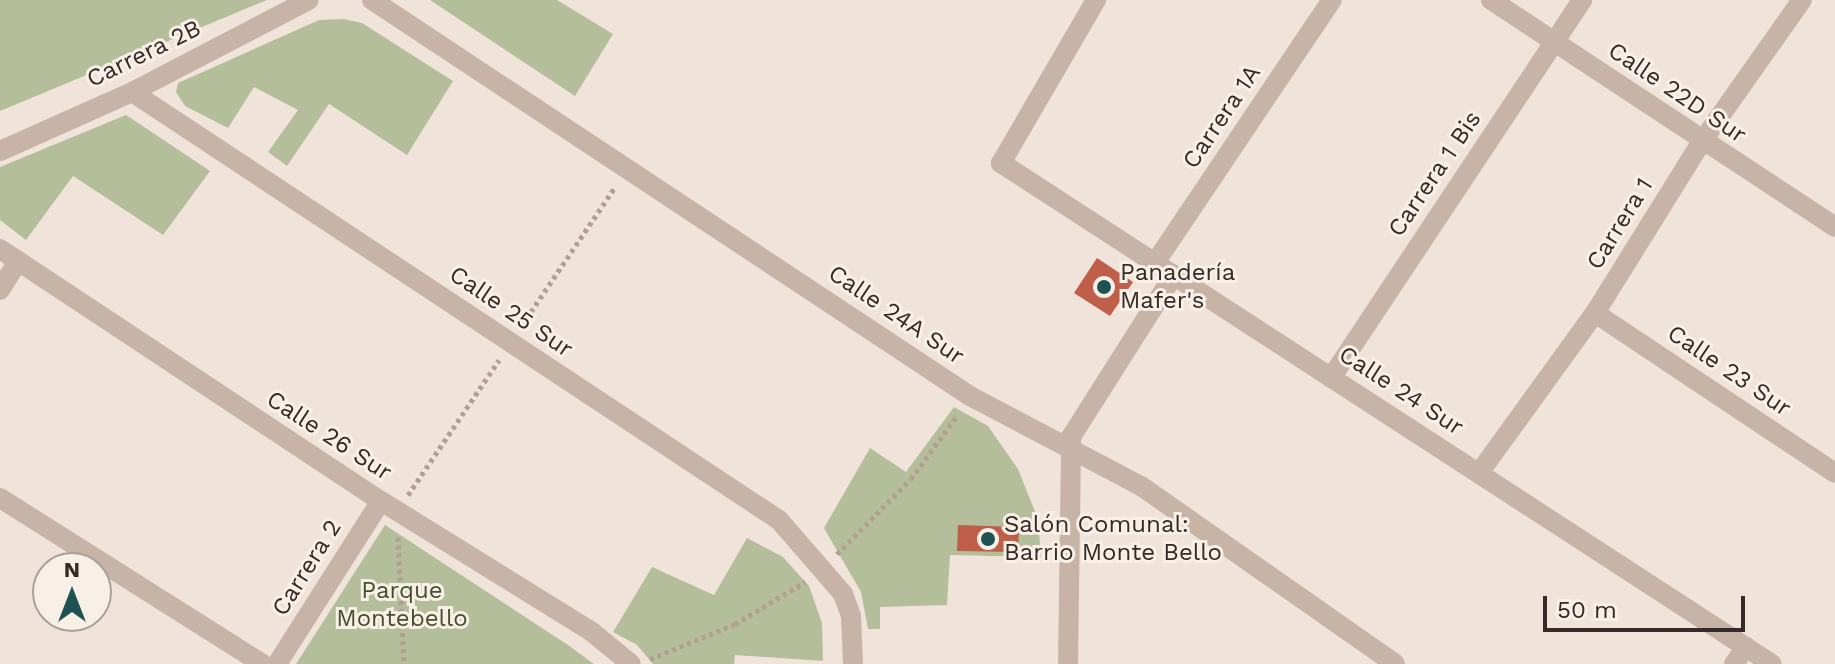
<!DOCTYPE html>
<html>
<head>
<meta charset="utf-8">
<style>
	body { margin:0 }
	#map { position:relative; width:1835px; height:664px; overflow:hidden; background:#f0e4da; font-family:"Work Sans",sans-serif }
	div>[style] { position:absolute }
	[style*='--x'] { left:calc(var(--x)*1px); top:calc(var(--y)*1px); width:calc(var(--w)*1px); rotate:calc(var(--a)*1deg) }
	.green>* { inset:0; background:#b4be9b }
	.building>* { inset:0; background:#bf5e49 }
	.path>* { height:5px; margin-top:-2.5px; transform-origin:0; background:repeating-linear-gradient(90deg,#b39e91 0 4px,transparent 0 8px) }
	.street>* { height:20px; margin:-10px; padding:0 10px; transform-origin:10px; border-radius:10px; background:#c7b4a7 }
	.dots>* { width:22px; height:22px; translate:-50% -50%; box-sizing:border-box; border:4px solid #f8efe6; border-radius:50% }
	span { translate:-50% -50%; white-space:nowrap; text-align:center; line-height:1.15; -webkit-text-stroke:6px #f8efe6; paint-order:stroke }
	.street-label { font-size:24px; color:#342a27 }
	.poi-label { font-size:24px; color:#342a27 }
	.left { translate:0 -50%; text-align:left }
	.park-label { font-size:24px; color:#45512c }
	.north { position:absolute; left:32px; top:552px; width:80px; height:80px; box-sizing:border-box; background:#f8efe6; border:2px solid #aaa09a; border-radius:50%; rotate:0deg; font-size:22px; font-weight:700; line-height:32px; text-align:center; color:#342a27 }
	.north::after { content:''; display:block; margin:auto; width:28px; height:36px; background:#1f5253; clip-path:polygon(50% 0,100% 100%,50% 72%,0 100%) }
	.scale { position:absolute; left:1543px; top:596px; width:202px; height:36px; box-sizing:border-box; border:4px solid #342a27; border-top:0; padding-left:10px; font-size:24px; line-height:28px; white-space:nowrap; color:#342a27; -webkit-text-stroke:6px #f8efe6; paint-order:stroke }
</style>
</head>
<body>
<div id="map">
	<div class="green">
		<i style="clip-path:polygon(0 0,267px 0,0 111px)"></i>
		<i style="clip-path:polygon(430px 0,557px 0,613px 34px,575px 96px)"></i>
		<i style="clip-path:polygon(344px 19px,362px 23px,453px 81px,407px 155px,329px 104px,287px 166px,268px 152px,298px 110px,254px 87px,228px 128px,185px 106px,176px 92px,178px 83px,319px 20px)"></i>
		<i style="clip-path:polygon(126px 115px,210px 171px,163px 235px,73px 176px,26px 240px,0 220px,0 167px)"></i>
		<i style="clip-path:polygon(954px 407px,988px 426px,1018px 469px,1038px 519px,1041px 557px,950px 555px,947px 605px,880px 607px,880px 629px,868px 629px,861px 592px,824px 528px,870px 448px,906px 472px)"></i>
		<i style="clip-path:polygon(385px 525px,568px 645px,594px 664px,296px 664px)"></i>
		<i style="clip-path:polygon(747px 538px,783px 557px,809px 586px,822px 623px,823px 661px,735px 655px,734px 664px,653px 664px,637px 645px,613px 632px,652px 567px,714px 595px)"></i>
	</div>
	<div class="building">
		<i style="clip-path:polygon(1097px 258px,1133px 282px,1110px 316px,1074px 293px)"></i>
		<i style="clip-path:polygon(958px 525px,1019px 527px,1018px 552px,957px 551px)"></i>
	</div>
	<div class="path">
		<i style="--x:522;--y:325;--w:166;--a:-56"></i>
		<i style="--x:408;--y:495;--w:163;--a:-56"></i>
		<i style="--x:398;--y:537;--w:127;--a:87.3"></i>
		<i style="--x:837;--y:554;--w:105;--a:-45.4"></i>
		<i style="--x:911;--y:479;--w:80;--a:-54.1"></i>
		<i style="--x:650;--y:659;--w:92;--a:-22.4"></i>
		<i style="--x:735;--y:624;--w:82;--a:-31"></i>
	</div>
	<div class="street">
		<i style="--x:372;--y:0;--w:717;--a:33.51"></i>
		<i style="--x:970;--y:396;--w:193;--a:27.8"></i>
		<i style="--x:1141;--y:486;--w:310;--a:35"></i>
		<i style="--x:1096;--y:0;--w:189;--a:120.2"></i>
		<i style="--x:1001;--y:163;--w:919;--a:33.02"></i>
		<i style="--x:1491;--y:0;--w:412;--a:33.4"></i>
		<i style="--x:132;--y:92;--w:776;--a:33.49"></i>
		<i style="--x:779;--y:520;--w:98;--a:49.1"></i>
		<i style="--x:843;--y:594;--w:23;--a:70"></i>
		<i style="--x:851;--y:616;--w:48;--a:87.6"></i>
		<i style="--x:0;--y:151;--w:145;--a:-24.1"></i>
		<i style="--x:132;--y:92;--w:199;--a:-27.5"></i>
		<i style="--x:0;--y:249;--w:457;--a:33.5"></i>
		<i style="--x:381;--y:501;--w:248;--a:31.8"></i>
		<i style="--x:592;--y:632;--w:50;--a:39.4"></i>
		<i style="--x:1155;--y:263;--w:317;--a:-56.1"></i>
		<i style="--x:0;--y:290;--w:31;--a:-58"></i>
		<i style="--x:1595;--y:313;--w:288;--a:33.7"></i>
		<i style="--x:1331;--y:378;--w:454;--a:-56.4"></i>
		<i style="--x:1479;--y:473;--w:198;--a:-54.1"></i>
		<i style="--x:1595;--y:313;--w:200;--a:-58.1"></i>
		<i style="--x:1701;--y:143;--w:175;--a:-54.8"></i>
		<i style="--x:0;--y:498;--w:311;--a:32.3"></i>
		<i style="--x:277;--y:664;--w:193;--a:-57.5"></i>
		<i style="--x:1068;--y:664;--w:227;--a:-89.2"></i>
		<i style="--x:1071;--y:437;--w:192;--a:-57.6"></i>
		<i style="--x:1734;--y:664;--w:21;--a:-55"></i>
	</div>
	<div class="dots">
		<i style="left:1104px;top:287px;background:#1f5253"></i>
		<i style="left:988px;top:539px;background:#1f5253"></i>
	</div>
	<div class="street-label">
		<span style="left:144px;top:54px;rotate:-26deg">Carrera 2B</span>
		<span style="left:1677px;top:93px;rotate:34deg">Calle 22D Sur</span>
		<span style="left:1222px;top:117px;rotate:-56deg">Carrera 1A</span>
		<span style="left:1435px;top:174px;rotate:-56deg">Carrera 1 Bis</span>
		<span style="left:1620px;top:224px;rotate:-58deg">Carrera 1</span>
		<span style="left:511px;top:312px;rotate:34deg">Calle 25 Sur</span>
		<span style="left:896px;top:315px;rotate:34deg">Calle 24A Sur</span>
		<span style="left:1729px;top:371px;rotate:34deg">Calle 23 Sur</span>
		<span style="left:1401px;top:391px;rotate:33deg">Calle 24 Sur</span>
		<span style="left:329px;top:436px;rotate:33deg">Calle 26 Sur</span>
		<span style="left:307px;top:568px;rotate:-58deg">Carrera 2</span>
	</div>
	<div class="poi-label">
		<span class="left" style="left:1120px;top:287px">Panadería<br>Mafer's</span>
		<span class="left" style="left:1004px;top:539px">Salón Comunal:<br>Barrio Monte Bello</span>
	</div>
	<div class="park-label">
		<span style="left:402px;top:605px">Parque<br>Montebello</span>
	</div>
	<div class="north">N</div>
	<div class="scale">50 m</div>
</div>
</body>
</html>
